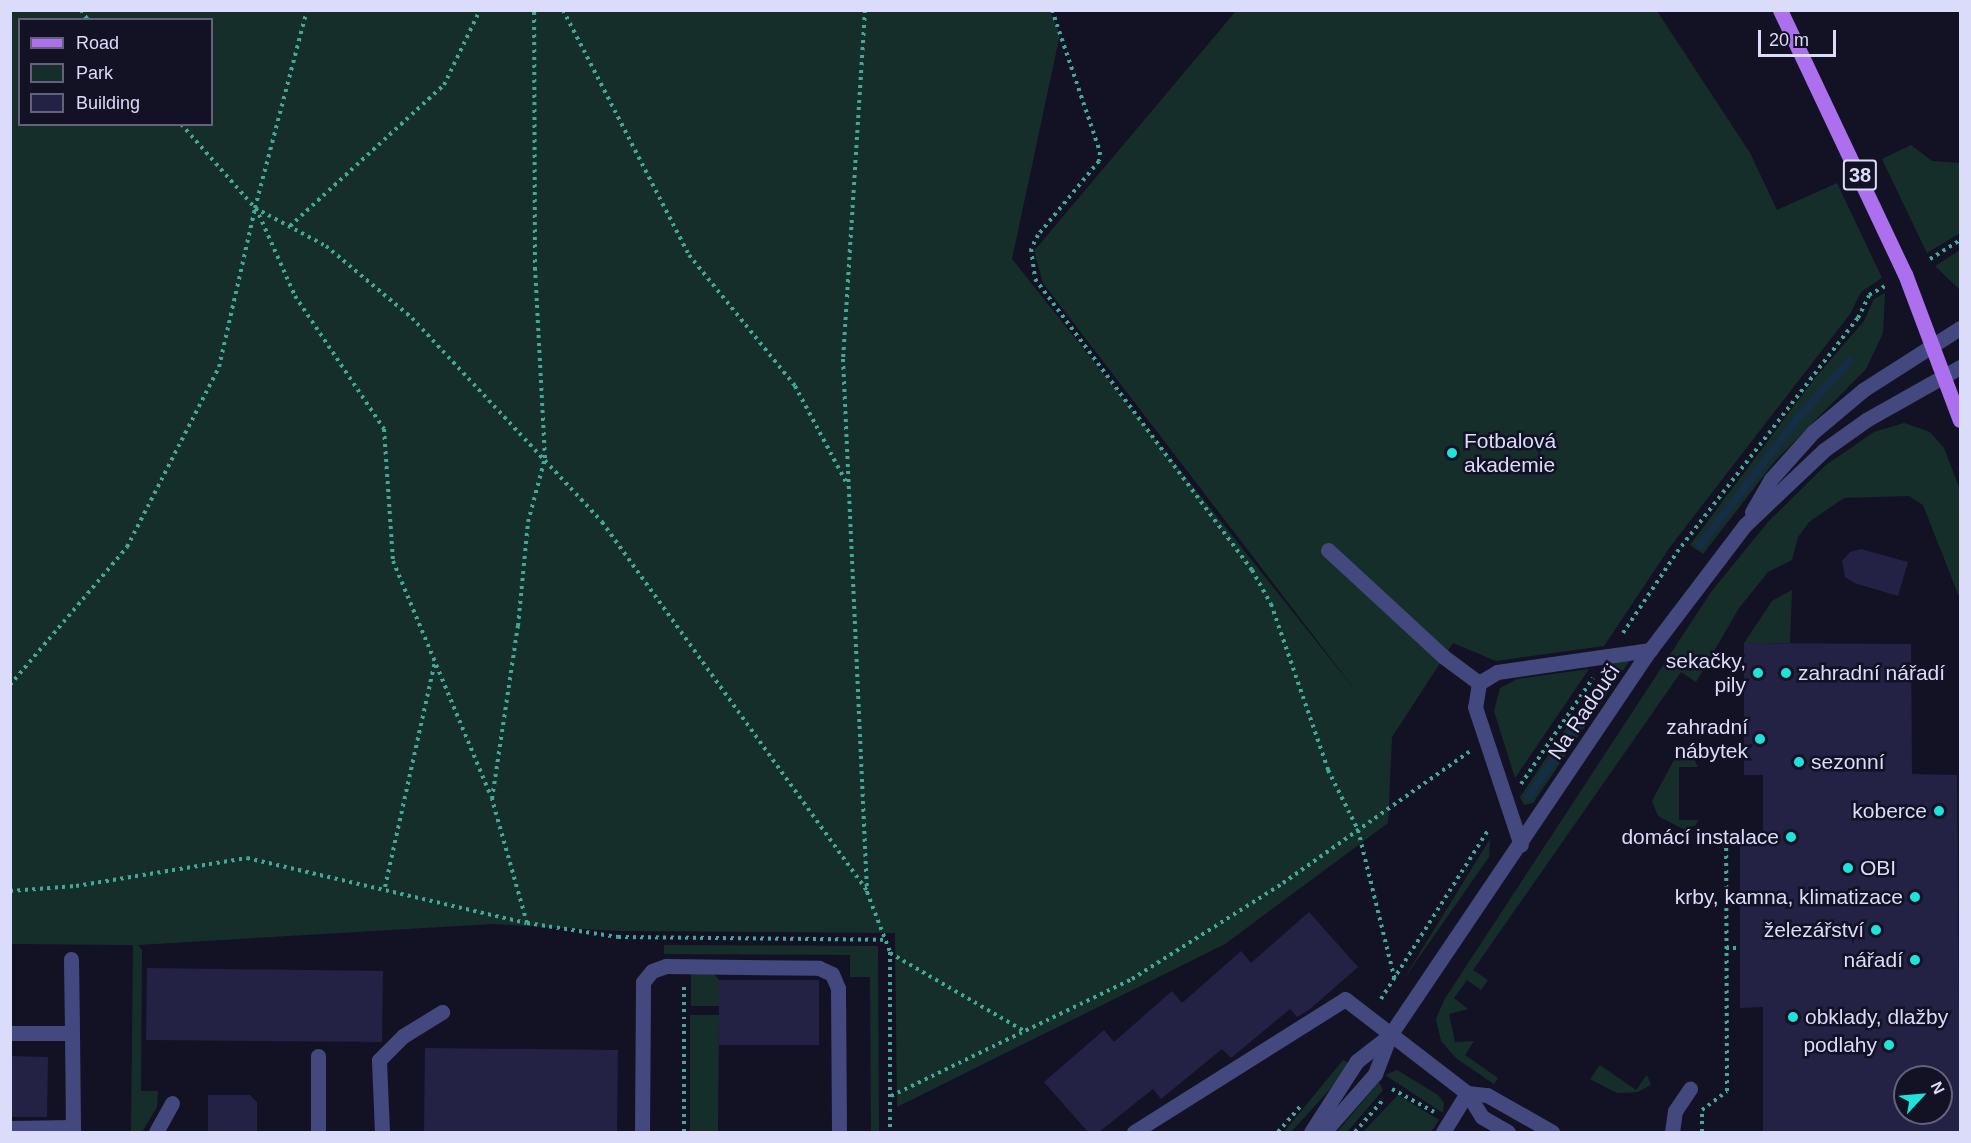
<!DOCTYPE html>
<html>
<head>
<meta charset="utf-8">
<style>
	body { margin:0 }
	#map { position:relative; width:1971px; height:1143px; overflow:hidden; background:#131225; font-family:Arial,sans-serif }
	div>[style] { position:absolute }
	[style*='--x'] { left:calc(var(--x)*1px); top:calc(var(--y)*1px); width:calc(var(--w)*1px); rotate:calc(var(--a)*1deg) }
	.green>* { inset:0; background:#162e2a }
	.stream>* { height:8px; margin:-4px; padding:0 4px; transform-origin:4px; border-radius:4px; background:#152e46 }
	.building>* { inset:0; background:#232144 }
	.path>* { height:4px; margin-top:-2px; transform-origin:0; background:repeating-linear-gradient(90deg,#3faa95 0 3px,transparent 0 7.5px) }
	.minor>* { height:15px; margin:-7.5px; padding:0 7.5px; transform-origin:7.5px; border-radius:7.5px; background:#43497e }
	.major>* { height:15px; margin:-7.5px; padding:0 7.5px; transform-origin:7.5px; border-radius:7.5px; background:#ac6fed }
	.dots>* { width:16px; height:16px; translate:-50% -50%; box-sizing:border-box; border:3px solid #131225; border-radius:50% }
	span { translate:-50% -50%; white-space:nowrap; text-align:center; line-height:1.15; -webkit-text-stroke:5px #131225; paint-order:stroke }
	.shield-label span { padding:2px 4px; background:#131225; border:2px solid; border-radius:4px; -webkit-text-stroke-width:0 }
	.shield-label { font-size:20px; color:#dbdbfa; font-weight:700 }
	.poi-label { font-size:21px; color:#dbdbfa }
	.left { translate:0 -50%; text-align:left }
	.right { translate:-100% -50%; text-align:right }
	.street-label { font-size:21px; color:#dbdbfa }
	.frame { position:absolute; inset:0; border:12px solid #dbdbfa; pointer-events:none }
	.legend { position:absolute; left:18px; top:18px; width:195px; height:108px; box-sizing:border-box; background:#131225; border:2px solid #63627a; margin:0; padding:8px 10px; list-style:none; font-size:18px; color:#dbdbfa }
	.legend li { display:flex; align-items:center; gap:12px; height:30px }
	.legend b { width:30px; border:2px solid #63627a }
	.north { position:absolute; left:1893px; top:1065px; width:60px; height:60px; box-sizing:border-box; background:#131225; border:2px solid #63627a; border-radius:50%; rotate:64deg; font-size:16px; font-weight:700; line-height:24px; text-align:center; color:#dbdbfa }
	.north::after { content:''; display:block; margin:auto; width:21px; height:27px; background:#1ee3db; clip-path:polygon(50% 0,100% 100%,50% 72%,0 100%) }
	.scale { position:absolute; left:1758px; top:30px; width:78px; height:27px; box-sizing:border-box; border:3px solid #dbdbfa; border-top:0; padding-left:8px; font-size:18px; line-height:21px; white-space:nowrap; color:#dbdbfa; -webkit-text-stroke:4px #131225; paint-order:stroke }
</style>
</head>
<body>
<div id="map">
	<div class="green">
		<i style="clip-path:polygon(evenodd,11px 11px,1050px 11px,1060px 34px,1012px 259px,1359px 695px,1043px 283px,1034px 251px,1236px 11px,1657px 11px,1750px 153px,1777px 210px,1837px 183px,1882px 278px,1861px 292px,1850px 314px,1670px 547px,1604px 646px,1496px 661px,1453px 643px,1392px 737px,1388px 823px,1225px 944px,897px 1107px,895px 933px,620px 931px,492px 924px,138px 945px,142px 950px,141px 1091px,158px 1091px,157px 1107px,142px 1132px,131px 1132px,133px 945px,11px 944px,11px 11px,20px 20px,212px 20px,212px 124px,20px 124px,20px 20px)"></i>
		<i style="clip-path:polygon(1911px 145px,1932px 161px,1960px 163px,1960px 233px,1927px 253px,1882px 159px)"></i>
		<i style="clip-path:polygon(1960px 250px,1960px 290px,1935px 266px)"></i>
		<i style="clip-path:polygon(1885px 293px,1883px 333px,1866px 369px,1775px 461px,1703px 554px,1690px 545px,1815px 378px,1864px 321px,1874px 299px)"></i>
		<i style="clip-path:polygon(1904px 423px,1930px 432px,1944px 448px,1960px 490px,1960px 599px,1923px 505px,1909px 496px,1844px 498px,1809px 522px,1798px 537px,1792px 560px,1768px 572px,1739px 608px,1696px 682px,1681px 672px,1473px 970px,1488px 980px,1481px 990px,1467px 980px,1454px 998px,1468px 1009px,1449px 1014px,1455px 1042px,1474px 1041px,1465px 1055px,1498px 1078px,1494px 1084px,1457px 1059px,1441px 1041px,1436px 1019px,1444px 1000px,1711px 592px,1768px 522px,1826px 465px,1874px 432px)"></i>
		<i style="clip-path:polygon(1792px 590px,1790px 643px,1744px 643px,1772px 601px)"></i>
		<i style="clip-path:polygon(1630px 660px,1533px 803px,1524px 805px,1520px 797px,1610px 663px)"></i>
		<i style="clip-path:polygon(1589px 669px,1515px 778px,1494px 711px,1500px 688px,1517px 679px)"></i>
		<i style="clip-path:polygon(1683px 753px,1691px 753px,1698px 767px,1679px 767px,1679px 820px,1698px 820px,1696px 825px,1685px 830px,1658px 816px,1652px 801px,1675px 758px)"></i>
		<i style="clip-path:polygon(1490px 839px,1489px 857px,1403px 980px)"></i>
		<i style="clip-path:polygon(664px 945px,878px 946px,879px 1132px,871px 1132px,870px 977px,850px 977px,850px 955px,664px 954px)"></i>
		<i style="clip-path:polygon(691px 974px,714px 974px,719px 980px,719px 1006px,691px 1006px)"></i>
		<i style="clip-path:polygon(690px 1015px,719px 1015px,718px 1132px,690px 1132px)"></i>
		<i style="clip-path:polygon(1343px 1060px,1348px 1063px,1333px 1086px,1291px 1132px,1284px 1132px)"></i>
		<i style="clip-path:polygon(1600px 1065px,1636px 1090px,1647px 1075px,1651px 1085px,1638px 1092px,1617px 1093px,1590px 1079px)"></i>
		<i style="clip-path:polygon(1397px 1070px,1438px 1095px,1444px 1103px,1443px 1113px,1385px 1075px)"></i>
		<i style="clip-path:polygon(1379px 1082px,1383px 1090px,1347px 1132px,1337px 1132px)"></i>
		<i style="clip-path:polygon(1398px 1095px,1439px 1120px,1431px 1132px,1363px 1132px)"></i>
	</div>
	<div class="stream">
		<i style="--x:1700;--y:545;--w:160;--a:-52.3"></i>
		<i style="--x:1798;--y:418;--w:76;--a:-48.2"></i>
		<i style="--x:1529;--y:796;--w:145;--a:-56"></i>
	</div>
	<div class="building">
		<i style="clip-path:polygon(1861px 549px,1908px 562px,1898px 596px,1854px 583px,1845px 577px,1842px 561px,1850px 552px)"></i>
		<i style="clip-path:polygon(evenodd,1744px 643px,1911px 644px,1912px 774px,1957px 775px,1960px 1132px,1763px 1132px,1763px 1007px,1740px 1008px,1740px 835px,1763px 836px,1763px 775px,1744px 775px,1744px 643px,1905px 1077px,1941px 1077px,1941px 1113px,1905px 1113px,1905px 1077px)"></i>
		<i style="clip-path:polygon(1309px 912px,1358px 967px,1309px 1010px,1297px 1017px,1290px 1009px,1231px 1058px,1222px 1049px,1161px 1099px,1153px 1089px,1099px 1132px,1088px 1132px,1044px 1082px,1104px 1030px,1114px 1042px,1172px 991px,1182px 1003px,1241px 951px,1251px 963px)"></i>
		<i style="clip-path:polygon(147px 968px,383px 971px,382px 1042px,146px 1040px)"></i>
		<i style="clip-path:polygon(719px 980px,819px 980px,819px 1045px,719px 1045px)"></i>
		<i style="clip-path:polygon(425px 1048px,618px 1050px,617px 1132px,424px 1132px)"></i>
		<i style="clip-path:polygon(10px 1056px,48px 1057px,47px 1117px,10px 1117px)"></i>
		<i style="clip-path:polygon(208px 1095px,250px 1095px,257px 1102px,257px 1132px,208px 1132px)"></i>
	</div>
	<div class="path">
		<i style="--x:81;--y:10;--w:12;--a:55"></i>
		<i style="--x:563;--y:10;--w:276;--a:62.8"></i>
		<i style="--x:689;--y:255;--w:169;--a:51"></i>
		<i style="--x:795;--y:386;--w:111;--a:62"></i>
		<i style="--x:865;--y:10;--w:350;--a:93.6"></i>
		<i style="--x:843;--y:359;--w:534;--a:87.42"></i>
		<i style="--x:867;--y:892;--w:64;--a:69"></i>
		<i style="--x:890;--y:952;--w:180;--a:90"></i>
		<i style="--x:1052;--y:10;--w:150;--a:71.3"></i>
		<i style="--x:1100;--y:152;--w:9;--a:96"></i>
		<i style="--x:1099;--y:161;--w:96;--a:129.5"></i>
		<i style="--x:1038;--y:235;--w:16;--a:117"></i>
		<i style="--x:1031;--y:249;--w:30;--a:82"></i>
		<i style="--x:1035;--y:279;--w:363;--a:53.3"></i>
		<i style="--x:1252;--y:570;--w:39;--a:61"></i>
		<i style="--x:1271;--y:604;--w:176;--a:71"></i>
		<i style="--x:1328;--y:770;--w:67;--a:63.4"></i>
		<i style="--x:1358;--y:830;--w:155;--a:76.2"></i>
		<i style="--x:181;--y:124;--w:112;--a:48.6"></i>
		<i style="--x:255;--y:208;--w:81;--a:28.2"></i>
		<i style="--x:326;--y:246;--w:112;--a:39.9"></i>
		<i style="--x:412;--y:318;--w:279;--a:47"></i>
		<i style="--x:602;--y:522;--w:454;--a:54.3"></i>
		<i style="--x:256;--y:208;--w:96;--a:66.1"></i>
		<i style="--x:295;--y:296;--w:160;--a:56.2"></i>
		<i style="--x:384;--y:429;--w:132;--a:86.1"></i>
		<i style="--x:393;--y:561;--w:255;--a:67.4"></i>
		<i style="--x:290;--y:226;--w:209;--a:-42.5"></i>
		<i style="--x:444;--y:85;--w:83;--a:-64.4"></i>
		<i style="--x:1930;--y:259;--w:36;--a:-32"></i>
		<i style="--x:1623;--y:633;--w:97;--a:-56.3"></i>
		<i style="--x:1677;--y:552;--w:296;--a:-52.3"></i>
		<i style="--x:1858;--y:318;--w:25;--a:-64"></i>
		<i style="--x:1869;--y:295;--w:18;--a:-29"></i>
		<i style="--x:10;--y:685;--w:181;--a:-49.7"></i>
		<i style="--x:127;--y:547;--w:202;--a:-62.9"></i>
		<i style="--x:219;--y:367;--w:163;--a:-77.2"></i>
		<i style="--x:255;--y:208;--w:205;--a:-75.3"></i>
		<i style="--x:1521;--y:784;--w:128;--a:-55.8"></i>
		<i style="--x:385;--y:887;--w:231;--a:-77.5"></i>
		<i style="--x:10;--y:891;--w:66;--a:-4.3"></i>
		<i style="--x:76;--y:886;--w:173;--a:-9.3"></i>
		<i style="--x:247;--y:858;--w:287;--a:13.1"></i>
		<i style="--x:527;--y:923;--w:92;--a:8.7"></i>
		<i style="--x:618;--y:937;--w:267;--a:0.6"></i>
		<i style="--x:1726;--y:900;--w:14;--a:0"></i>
		<i style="--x:527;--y:923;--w:129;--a:-105.8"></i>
		<i style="--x:492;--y:799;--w:175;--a:-81.5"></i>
		<i style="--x:518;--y:626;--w:104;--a:-84.5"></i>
		<i style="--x:528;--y:522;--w:66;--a:-75.1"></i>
		<i style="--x:545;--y:458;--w:188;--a:-93"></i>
		<i style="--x:535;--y:270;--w:260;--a:-90.2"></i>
		<i style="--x:1726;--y:948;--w:14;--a:0"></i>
		<i style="--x:890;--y:953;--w:155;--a:30.2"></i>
		<i style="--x:1381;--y:999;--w:201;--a:-57.6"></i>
		<i style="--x:1392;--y:1089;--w:48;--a:28.7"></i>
		<i style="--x:891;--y:1096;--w:268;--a:-25.9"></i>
		<i style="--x:1132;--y:979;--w:179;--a:-32.4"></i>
		<i style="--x:1283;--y:883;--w:228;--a:-35.2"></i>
		<i style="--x:684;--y:1132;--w:145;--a:-90"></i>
		<i style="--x:1278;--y:1132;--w:35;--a:-49"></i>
		<i style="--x:1355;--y:1132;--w:41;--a:-48.9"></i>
		<i style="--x:1702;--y:1132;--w:22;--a:-90"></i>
		<i style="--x:1702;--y:1110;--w:31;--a:-37"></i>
		<i style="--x:1727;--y:1091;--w:257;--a:-90.2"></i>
	</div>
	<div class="minor">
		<i style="--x:1752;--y:512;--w:38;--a:-60"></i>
		<i style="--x:1771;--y:479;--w:63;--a:-48.2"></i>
		<i style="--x:1813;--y:432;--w:65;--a:-40"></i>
		<i style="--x:1863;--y:390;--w:115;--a:-32.6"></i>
		<i style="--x:1328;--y:550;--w:158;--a:42.7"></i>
		<i style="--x:1444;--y:657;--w:44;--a:36.6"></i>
		<i style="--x:1479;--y:683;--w:21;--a:-31"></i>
		<i style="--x:1497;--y:672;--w:155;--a:-8.2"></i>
		<i style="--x:1479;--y:683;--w:24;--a:99"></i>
		<i style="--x:1475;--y:707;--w:145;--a:71.6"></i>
		<i style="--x:71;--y:959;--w:74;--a:89.2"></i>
		<i style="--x:10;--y:1033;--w:62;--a:0"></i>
		<i style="--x:72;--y:1033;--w:94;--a:89.4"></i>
		<i style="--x:1467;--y:1093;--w:20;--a:6"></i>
		<i style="--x:1487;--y:1095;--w:75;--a:29.6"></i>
		<i style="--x:10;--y:1128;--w:63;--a:-0.9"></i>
		<i style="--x:73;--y:1127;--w:5;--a:90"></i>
		<i style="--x:156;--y:1132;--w:33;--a:-61"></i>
		<i style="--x:318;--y:1132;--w:76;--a:-90"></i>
		<i style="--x:382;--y:1132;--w:72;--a:-92.4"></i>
		<i style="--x:379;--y:1060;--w:34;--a:-45"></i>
		<i style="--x:403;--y:1036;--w:46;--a:-31.6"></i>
		<i style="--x:642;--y:1132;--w:150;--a:-89.6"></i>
		<i style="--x:643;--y:982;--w:14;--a:-51"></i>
		<i style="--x:652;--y:971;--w:15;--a:-20"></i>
		<i style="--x:666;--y:966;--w:153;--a:0.7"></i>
		<i style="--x:819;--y:968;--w:14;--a:25"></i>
		<i style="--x:832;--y:974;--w:15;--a:67"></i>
		<i style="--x:838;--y:988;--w:144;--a:89.6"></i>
		<i style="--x:1134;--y:1132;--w:249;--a:-32.2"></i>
		<i style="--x:1345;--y:999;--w:154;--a:37.6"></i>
		<i style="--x:1467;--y:1093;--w:28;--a:58"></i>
		<i style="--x:1482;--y:1117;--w:30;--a:30"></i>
		<i style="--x:1311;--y:1132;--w:85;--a:-57.1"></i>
		<i style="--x:1357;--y:1061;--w:42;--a:-38.2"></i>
		<i style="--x:1324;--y:1132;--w:77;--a:-48.7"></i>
		<i style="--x:1375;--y:1074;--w:42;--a:-69"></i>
		<i style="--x:1390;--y:1035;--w:465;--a:-56"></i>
		<i style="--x:1650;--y:650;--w:157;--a:-52.8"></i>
		<i style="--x:1745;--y:525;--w:109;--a:-43.5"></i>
		<i style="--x:1824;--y:450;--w:52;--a:-35.5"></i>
		<i style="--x:1866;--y:420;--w:108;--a:-29.4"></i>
		<i style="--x:1443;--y:1132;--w:46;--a:-58.4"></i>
		<i style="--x:1672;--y:1132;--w:21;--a:-82"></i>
		<i style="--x:1675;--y:1111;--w:27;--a:-56"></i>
	</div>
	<div class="major">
		<i style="--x:1780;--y:10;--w:292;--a:64.7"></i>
		<i style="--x:1905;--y:274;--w:156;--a:69.4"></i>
	</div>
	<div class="dots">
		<i style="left:1452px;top:453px;background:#1ee3db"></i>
		<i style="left:1758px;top:673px;background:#1ee3db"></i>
		<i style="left:1786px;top:673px;background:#1ee3db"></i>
		<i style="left:1760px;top:739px;background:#1ee3db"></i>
		<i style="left:1799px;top:762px;background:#1ee3db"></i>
		<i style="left:1939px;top:811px;background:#1ee3db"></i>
		<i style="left:1791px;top:837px;background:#1ee3db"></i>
		<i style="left:1848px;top:868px;background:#1ee3db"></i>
		<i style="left:1915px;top:897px;background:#1ee3db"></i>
		<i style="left:1876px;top:930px;background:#1ee3db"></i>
		<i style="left:1915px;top:960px;background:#1ee3db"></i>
		<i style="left:1793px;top:1017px;background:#1ee3db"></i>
		<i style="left:1889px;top:1045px;background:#1ee3db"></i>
	</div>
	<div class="shield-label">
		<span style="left:1860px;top:175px">38</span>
	</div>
	<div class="poi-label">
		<span class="left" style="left:1464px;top:453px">Fotbalová<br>akademie</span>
		<span class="right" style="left:1746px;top:673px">sekačky,<br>pily</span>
		<span class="left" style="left:1798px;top:673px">zahradní nářadí</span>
		<span class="right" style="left:1748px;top:739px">zahradní<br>nábytek</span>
		<span class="left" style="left:1811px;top:762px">sezonní</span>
		<span class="right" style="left:1927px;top:811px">koberce</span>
		<span class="right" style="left:1779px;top:837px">domácí instalace</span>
		<span class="left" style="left:1860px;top:868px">OBI</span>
		<span class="right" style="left:1903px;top:897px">krby, kamna, klimatizace</span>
		<span class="right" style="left:1864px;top:930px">železářství</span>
		<span class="right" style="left:1903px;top:960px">nářadí</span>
		<span class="left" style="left:1805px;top:1017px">obklady, dlažby</span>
		<span class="right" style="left:1877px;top:1045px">podlahy</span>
	</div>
	<div class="street-label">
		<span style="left:1584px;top:712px;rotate:-56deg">Na Radouči</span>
	</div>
	<div class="frame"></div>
	<ul class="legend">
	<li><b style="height:8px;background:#ac6fed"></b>Road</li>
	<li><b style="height:16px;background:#162e2a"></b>Park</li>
	<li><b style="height:16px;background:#232144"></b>Building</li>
	</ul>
	<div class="north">N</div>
	<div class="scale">20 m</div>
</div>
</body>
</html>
